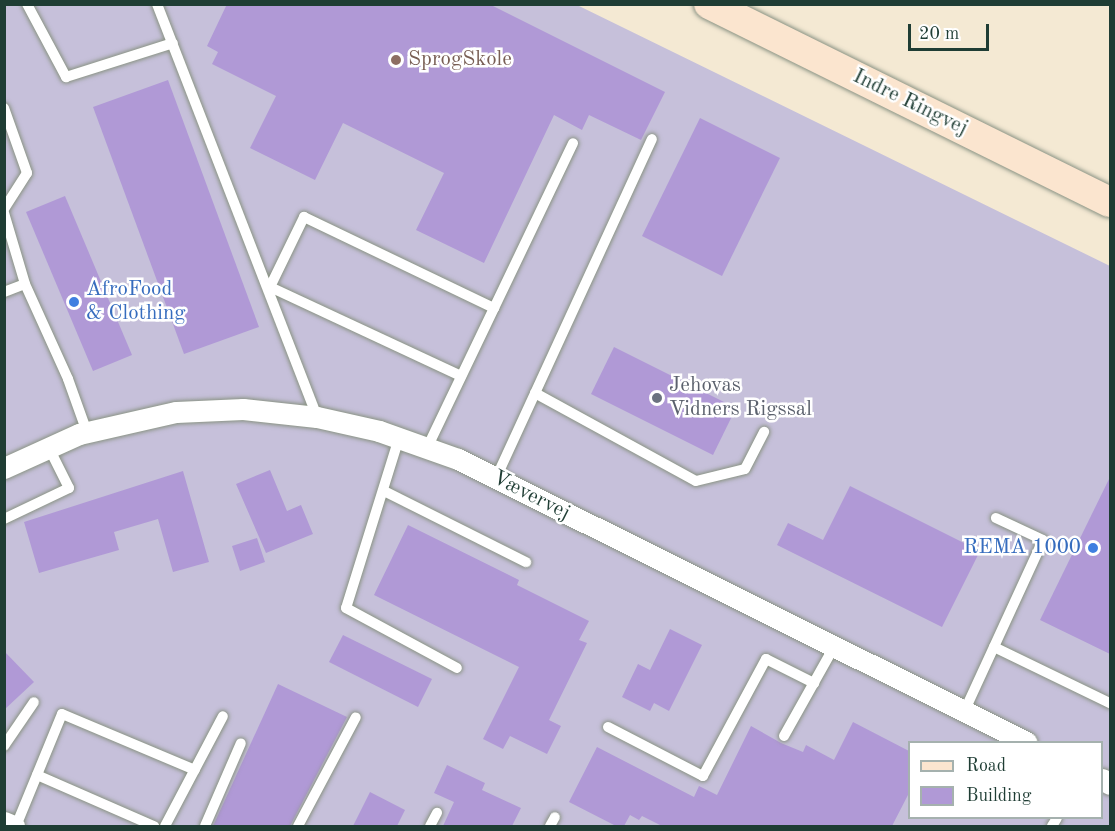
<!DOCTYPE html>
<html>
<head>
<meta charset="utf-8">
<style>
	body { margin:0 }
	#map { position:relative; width:1115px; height:831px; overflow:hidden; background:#f4e9d3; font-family:"Old Standard TT",serif }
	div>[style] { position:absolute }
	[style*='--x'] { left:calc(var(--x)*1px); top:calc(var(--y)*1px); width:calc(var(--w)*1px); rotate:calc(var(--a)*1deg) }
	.industrial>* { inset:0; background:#c6c0da }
	.building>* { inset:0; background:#b099d6 }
	.roads { filter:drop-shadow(0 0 2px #8a9384) drop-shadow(0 0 2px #8a9384) }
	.lane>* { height:10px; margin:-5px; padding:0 5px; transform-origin:5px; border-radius:5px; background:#fff }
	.street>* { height:21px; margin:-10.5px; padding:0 10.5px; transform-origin:10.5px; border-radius:10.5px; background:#fff }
	.secondary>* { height:30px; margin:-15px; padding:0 15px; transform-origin:15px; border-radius:15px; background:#fbe5cf }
	.dots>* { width:16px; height:16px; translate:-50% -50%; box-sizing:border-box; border:3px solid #fff; border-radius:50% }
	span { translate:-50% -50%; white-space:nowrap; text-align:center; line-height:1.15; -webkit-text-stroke:5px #fff; paint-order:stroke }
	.education-label { font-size:21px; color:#785e54 }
	.left { translate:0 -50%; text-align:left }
	.street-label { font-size:21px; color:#1f3d34 }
	.shop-label { font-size:21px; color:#366cbe }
	.right { translate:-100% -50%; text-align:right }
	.worship-label { font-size:21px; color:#5b616d }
	.frame { position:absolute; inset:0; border:6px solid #1f3d34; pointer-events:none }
	.legend { position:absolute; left:908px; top:741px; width:195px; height:78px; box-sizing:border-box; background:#fff; border:2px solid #a5b1ae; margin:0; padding:8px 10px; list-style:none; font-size:18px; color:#1f3d34 }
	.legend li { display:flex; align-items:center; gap:12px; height:30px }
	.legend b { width:30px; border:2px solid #a5b1ae }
	.scale { position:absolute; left:908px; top:24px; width:81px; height:27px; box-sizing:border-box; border:3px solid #1f3d34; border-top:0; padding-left:8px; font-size:18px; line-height:21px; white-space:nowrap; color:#1f3d34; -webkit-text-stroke:4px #fff; paint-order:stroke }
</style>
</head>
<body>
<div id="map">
	<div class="industrial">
		<i style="clip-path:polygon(evenodd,5px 5px,577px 5px,1110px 266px,1110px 826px,5px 826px,5px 5px,910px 742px,1102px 742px,1102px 818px,910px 818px,910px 742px)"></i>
	</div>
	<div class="building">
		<i style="clip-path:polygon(227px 4px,489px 4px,665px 92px,641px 140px,589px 115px,582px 130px,554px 115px,484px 263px,416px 230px,444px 173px,343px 123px,315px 180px,250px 148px,276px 96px,212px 64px,218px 52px,207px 46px)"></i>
		<i style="clip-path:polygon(168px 80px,259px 327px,184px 354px,93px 107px)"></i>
		<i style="clip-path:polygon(700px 118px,780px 158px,722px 276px,642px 236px)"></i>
		<i style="clip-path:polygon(65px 196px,132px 355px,93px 371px,26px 212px)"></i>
		<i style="clip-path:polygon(614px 347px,736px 408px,713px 455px,591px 394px)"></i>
		<i style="clip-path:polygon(270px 470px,287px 511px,301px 505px,313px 534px,266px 553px,236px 484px)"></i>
		<i style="clip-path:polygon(183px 471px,209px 562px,173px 572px,158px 519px,114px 532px,119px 550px,39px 573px,24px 522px)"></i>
		<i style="clip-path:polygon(1110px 477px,1110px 654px,1040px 620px)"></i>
		<i style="clip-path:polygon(850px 486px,980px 551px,942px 627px,777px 545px,788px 523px,823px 540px)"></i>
		<i style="clip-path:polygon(408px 525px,519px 580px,517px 585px,589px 621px,579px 640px,587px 643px,549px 720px,561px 726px,547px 754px,510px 736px,503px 749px,483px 739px,519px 667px,374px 595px)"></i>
		<i style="clip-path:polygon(257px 538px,265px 562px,240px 571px,232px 546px)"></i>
		<i style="clip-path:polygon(670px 629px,702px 645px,669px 711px,654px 703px,650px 711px,622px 697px,638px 664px,650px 670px)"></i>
		<i style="clip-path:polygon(343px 635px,432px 679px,418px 707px,329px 662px)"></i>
		<i style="clip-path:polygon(4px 651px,34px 682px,4px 710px)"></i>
		<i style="clip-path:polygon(278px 684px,347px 717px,290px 826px,213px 826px)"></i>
		<i style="clip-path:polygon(853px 722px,909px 751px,909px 793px,892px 826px,662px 826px,642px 816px,639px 820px,630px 815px,624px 826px,616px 826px,569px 802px,597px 747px,694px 797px,699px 786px,717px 795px,751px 726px,781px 743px,803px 752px,806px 745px,834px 760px)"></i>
		<i style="clip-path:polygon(447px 765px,485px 783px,482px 790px,521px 808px,512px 826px,443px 826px,454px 802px,434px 793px)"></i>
		<i style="clip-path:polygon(370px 792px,405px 810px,397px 826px,353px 826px)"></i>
	</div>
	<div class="roads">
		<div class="lane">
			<i style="--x:27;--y:4;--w:83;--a:61.9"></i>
			<i style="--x:66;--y:77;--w:112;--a:-17.6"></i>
			<i style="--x:157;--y:4;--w:443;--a:68.8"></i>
			<i style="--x:4;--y:108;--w:69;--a:70.5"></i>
			<i style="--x:27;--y:173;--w:43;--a:122.6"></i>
			<i style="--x:4;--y:213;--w:74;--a:73.5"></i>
			<i style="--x:4;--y:292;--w:22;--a:-21"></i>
			<i style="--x:25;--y:284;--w:104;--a:65.6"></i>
			<i style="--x:68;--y:379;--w:56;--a:70.3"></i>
			<i style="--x:461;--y:376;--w:211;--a:-155"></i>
			<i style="--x:270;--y:287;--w:78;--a:-64.1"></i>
			<i style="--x:304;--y:217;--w:211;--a:25.6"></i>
			<i style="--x:535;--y:393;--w:183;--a:28.7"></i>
			<i style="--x:696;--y:481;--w:50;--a:-13.8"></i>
			<i style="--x:745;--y:469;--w:42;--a:-62.8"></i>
			<i style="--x:399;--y:438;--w:178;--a:107.3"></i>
			<i style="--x:346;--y:608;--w:126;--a:28.4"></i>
			<i style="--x:427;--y:448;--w:338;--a:-64.4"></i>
			<i style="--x:496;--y:478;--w:373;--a:-65.3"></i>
			<i style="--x:384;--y:491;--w:159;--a:26.6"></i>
			<i style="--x:4;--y:519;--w:72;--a:-25.5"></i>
			<i style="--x:69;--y:488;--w:45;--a:-116.6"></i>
			<i style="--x:994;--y:647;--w:129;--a:25.8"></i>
			<i style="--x:964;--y:712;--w:189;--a:-65.3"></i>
			<i style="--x:1043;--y:540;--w:52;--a:-154.9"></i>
			<i style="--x:608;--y:727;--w:107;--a:27.3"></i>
			<i style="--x:703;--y:776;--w:133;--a:-61.7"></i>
			<i style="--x:766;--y:659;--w:54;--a:26.6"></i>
			<i style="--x:784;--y:736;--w:102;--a:-60.7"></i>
			<i style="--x:4;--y:746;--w:53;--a:-55.7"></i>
			<i style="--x:37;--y:775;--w:128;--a:23.6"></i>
			<i style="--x:16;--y:826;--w:121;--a:-67.7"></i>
			<i style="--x:62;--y:714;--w:144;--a:22.8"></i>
			<i style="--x:165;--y:826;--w:124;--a:-62.2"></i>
			<i style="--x:205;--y:826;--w:90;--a:-66.6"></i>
			<i style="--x:298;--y:826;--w:123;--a:-62"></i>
			<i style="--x:430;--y:826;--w:15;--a:-62"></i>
			<i style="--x:550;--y:826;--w:10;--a:-61"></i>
			<i style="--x:1052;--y:826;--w:9;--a:-58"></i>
		</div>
		<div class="street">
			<i style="--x:4;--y:468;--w:82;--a:-24.4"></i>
			<i style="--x:79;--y:434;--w:99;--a:-12.8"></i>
			<i style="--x:176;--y:412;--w:67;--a:-2.6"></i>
			<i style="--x:243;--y:409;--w:74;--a:6.2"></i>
			<i style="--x:317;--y:417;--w:64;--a:12.7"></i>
			<i style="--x:379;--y:431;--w:84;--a:19.5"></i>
			<i style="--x:458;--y:459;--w:635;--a:26.48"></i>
			<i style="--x:1102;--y:779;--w:9;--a:32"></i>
			<i style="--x:4;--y:822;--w:11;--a:22"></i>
		</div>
		<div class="secondary">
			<i style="--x:709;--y:4;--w:447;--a:26.3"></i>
		</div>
	</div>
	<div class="dots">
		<i style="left:396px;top:60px;background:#8d6e63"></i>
		<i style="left:74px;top:302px;background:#3f7fe0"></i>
		<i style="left:657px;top:398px;background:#6b7280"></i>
		<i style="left:1093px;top:548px;background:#3f7fe0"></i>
	</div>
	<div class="education-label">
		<span class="left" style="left:408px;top:60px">SprogSkole</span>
	</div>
	<div class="street-label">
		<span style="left:910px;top:103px;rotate:26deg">Indre Ringvej</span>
		<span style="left:531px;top:496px;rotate:27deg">Vævervej</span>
	</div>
	<div class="shop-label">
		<span class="left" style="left:86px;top:302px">AfroFood<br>&amp; Clothing</span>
		<span class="right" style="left:1081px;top:548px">REMA 1000</span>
	</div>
	<div class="worship-label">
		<span class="left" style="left:669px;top:398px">Jehovas<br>Vidners Rigssal</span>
	</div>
	<div class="frame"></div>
	<ul class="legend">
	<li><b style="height:8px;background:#fbe5cf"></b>Road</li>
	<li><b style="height:16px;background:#b099d6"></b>Building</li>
	</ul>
	<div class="scale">20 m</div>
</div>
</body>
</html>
